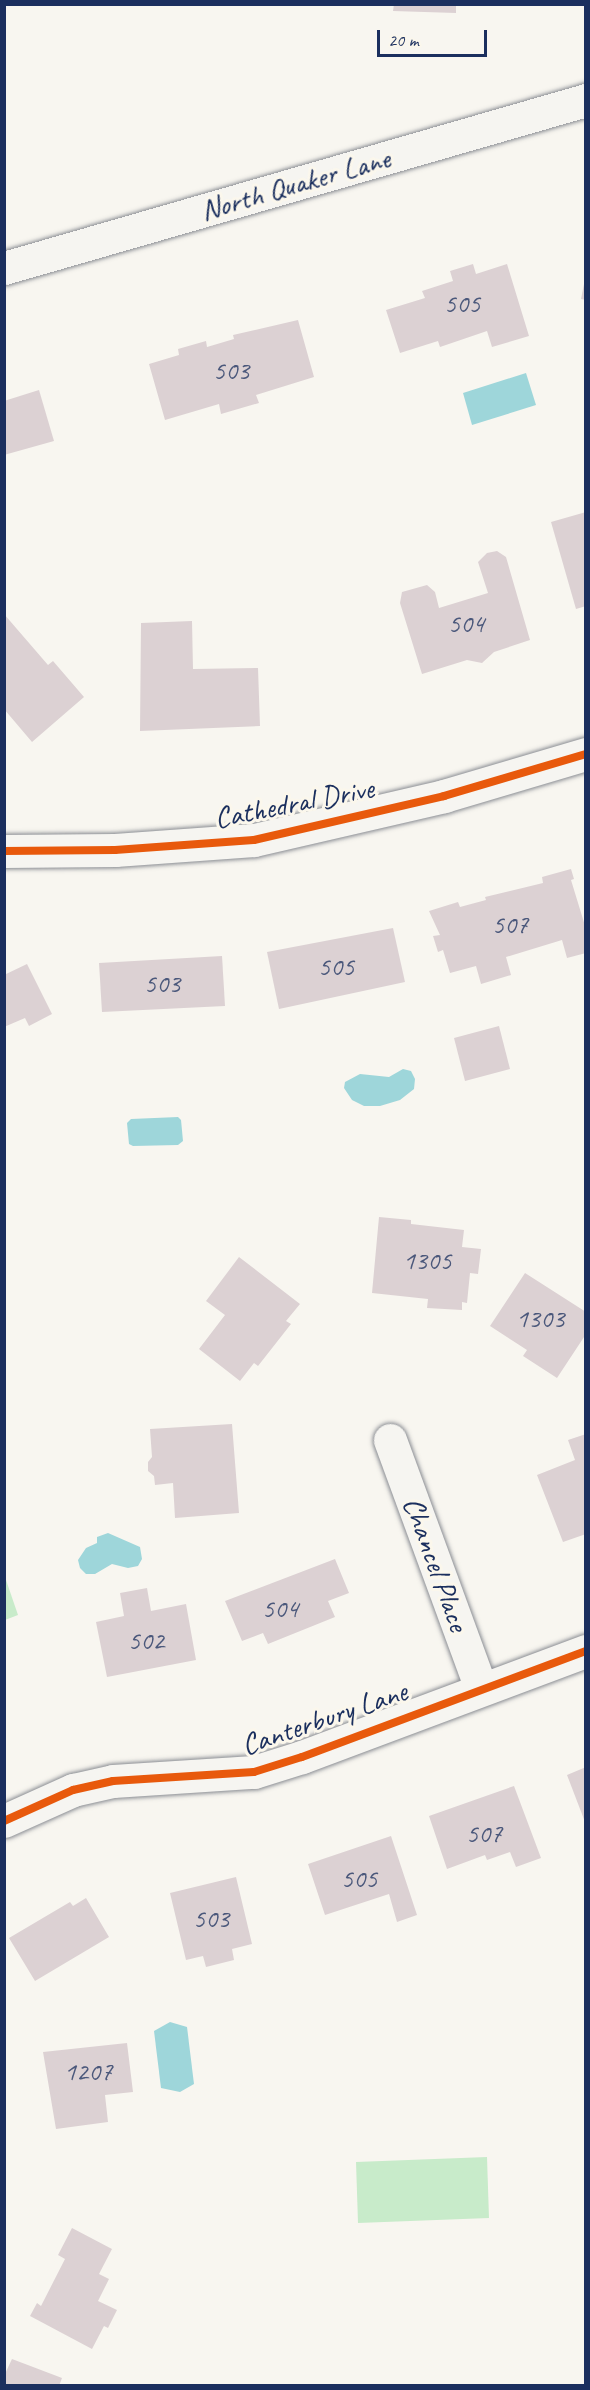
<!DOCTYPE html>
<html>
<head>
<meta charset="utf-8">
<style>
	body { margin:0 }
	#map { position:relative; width:590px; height:2390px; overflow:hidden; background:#f8f6f0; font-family:Caveat,sans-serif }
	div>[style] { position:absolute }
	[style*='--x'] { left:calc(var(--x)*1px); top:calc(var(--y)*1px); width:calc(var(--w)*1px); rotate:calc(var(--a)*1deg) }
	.green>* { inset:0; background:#c8ebca }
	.water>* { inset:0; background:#9ed6da }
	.building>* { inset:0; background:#dcd1d3 }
	.roads { filter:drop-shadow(0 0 2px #8b8e94) drop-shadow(0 0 2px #8b8e94) }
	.minor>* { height:33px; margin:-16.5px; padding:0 16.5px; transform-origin:16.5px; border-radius:16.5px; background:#f6f5f1 }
	.secondary>* { height:33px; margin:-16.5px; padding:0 16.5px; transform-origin:16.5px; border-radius:16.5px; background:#f6f5f1 }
	.cycleway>* { height:8px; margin:-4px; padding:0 4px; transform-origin:4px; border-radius:4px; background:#e8590c }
	span { translate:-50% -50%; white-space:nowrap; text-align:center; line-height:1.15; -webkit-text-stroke:6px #fbf7ec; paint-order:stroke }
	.number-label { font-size:27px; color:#4b587b }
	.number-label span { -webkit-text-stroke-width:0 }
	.street-label { font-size:30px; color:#1b2f5e }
	.frame { position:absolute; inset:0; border:6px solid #1b2f5e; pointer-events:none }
	.scale { position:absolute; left:377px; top:30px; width:110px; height:27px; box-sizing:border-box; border:3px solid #1b2f5e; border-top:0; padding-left:8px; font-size:18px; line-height:21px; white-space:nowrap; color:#1b2f5e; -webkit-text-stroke:4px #fbf7ec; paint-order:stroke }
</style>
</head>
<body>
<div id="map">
	<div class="green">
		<i style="clip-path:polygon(5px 1577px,18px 1615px,5px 1620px,4px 1620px)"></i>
		<i style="clip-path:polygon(487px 2157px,489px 2218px,358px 2223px,356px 2162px)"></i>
	</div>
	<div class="water">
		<i style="clip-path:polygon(526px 373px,536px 405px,472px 425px,463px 393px)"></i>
		<i style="clip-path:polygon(403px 1069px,411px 1071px,415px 1079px,414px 1089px,400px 1100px,380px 1106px,364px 1106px,352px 1100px,344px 1088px,345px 1082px,360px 1074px,389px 1077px)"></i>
		<i style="clip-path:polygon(178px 1117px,181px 1120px,183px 1141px,178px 1145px,133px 1146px,129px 1144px,127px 1123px,131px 1119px)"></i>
		<i style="clip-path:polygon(108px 1533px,140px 1547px,142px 1559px,138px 1566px,128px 1568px,112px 1564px,95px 1574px,86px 1574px,80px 1568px,78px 1560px,86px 1548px,97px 1543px,97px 1537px)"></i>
		<i style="clip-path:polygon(170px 2022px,187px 2027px,194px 2084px,180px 2092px,161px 2088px,154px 2031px)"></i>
	</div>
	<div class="building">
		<i style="clip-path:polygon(394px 4px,456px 4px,456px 13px,393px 11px)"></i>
		<i style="clip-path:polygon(473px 264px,476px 274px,507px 264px,529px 336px,492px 347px,487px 331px,440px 347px,438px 341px,400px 353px,386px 310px,425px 298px,422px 291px,453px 281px,450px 271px)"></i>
		<i style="clip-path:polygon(584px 284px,586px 284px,586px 300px,581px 299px)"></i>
		<i style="clip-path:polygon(298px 320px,314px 377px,256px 395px,259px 403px,221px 414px,219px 404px,165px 420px,149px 364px,179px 355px,178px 349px,206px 341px,207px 347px,234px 339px,233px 335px)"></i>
		<i style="clip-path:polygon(39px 390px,54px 441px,4px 455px,4px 401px)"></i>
		<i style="clip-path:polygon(586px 512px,586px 606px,576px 609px,551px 522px)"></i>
		<i style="clip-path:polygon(497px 551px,506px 557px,530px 640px,494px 652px,482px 663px,467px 660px,422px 674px,400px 603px,402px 592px,427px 585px,435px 592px,439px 608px,488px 593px,478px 562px,487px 553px)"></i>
		<i style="clip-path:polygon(4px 614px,48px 665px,53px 661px,84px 697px,32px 742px,4px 709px)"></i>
		<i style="clip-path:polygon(192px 621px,193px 669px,258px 668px,260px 726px,140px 731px,141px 623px)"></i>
		<i style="clip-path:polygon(571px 869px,574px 879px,571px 880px,586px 929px,586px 953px,567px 958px,562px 940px,506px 957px,511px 975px,481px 984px,476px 966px,450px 973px,443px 950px,438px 952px,433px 936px,440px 935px,429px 911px,458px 902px,460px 907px,486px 900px,485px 897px,543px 883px,542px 877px)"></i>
		<i style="clip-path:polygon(393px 928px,405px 982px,279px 1009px,267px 952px)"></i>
		<i style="clip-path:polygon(222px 956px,225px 1006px,102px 1012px,99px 963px)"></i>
		<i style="clip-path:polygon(27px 964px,52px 1014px,29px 1026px,25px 1018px,4px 1027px,4px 975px)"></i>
		<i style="clip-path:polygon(499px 1026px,510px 1069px,465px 1081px,454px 1038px)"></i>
		<i style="clip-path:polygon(379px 1217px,411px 1220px,411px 1224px,464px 1230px,462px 1247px,481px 1249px,478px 1274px,470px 1273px,467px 1303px,462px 1302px,462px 1310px,427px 1308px,428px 1299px,372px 1293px)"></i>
		<i style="clip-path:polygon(239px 1257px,300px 1304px,286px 1321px,291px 1324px,258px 1366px,254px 1363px,240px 1381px,199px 1349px,225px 1315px,206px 1301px)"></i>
		<i style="clip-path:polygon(525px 1273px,586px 1312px,586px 1334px,557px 1378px,523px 1356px,527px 1350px,490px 1326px)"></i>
		<i style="clip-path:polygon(232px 1424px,239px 1513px,175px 1518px,173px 1483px,155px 1485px,154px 1476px,148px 1471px,148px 1462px,152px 1457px,150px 1429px)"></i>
		<i style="clip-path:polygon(586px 1434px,586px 1534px,563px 1542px,537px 1475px,575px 1460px,568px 1440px)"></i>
		<i style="clip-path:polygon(335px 1559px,349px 1593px,328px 1601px,335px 1617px,268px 1644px,263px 1633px,242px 1641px,225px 1601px)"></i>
		<i style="clip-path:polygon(147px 1588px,151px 1611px,186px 1604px,196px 1660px,107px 1677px,96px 1622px,124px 1616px,120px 1593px)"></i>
		<i style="clip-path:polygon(586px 1767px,586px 1822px,585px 1822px,567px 1775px)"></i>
		<i style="clip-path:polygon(514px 1786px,541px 1858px,516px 1867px,510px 1852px,487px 1860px,485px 1855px,447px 1869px,429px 1816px)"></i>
		<i style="clip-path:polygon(391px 1836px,417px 1915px,397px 1922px,389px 1894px,325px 1915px,308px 1864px)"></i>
		<i style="clip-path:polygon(236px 1877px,252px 1944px,232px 1949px,234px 1960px,206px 1967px,203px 1956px,186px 1960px,170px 1893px)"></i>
		<i style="clip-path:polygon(86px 1898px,109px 1937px,35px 1981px,9px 1938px,70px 1902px,73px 1906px)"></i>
		<i style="clip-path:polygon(127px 2043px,133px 2092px,105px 2095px,108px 2122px,56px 2129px,43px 2052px)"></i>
		<i style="clip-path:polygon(72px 2228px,112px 2249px,99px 2274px,109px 2279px,98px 2301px,117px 2310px,108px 2328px,104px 2326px,92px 2349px,30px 2316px,37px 2303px,41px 2306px,65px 2259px,58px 2255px)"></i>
		<i style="clip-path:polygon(12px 2359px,62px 2378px,59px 2386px,4px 2386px,4px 2376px)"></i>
	</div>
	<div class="roads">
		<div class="minor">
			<i style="--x:4;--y:851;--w:111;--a:-0.5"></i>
			<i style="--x:115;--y:850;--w:139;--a:-4.1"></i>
			<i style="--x:254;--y:840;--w:195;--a:-13"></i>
			<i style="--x:444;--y:796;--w:148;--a:-16.5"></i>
			<i style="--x:390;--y:1440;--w:264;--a:69.9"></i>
			<i style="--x:4;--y:1821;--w:76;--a:-24.2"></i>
			<i style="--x:73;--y:1790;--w:41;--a:-12.7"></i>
			<i style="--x:113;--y:1781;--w:141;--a:-3.7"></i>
			<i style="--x:254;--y:1772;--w:50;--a:-17.4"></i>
			<i style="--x:302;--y:1757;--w:303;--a:-20.5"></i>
		</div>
		<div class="secondary">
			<i style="--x:4;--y:268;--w:606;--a:-16.1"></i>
		</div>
	</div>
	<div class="cycleway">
		<i style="--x:4;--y:851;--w:111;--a:-0.5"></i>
		<i style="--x:115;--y:850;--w:139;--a:-4.1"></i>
		<i style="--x:254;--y:840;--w:195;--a:-13"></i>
		<i style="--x:444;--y:796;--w:148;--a:-16.5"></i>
		<i style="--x:4;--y:1821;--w:76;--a:-24.2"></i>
		<i style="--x:73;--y:1790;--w:41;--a:-12.7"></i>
		<i style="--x:113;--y:1781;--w:141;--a:-3.7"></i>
		<i style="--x:254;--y:1772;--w:50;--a:-17.4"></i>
		<i style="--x:302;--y:1757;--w:303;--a:-20.5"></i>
	</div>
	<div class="number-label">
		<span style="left:462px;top:304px">505</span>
		<span style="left:231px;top:371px">503</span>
		<span style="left:466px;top:624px">504</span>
		<span style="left:510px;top:925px">507</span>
		<span style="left:336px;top:967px">505</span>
		<span style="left:162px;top:984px">503</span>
		<span style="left:427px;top:1261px">1305</span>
		<span style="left:540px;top:1319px">1303</span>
		<span style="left:280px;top:1609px">504</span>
		<span style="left:146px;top:1641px">502</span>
		<span style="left:484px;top:1834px">507</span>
		<span style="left:359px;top:1879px">505</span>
		<span style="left:211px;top:1919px">503</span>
		<span style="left:88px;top:2072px">1207</span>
	</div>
	<div class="street-label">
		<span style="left:295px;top:184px;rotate:-16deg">North Quaker Lane</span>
		<span style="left:294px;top:803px;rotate:-11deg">Cathedral Drive</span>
		<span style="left:436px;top:1564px;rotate:70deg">Chancel Place</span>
		<span style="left:324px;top:1718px;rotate:-19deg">Canterbury Lane</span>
	</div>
	<div class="frame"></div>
	<div class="scale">20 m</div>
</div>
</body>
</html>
